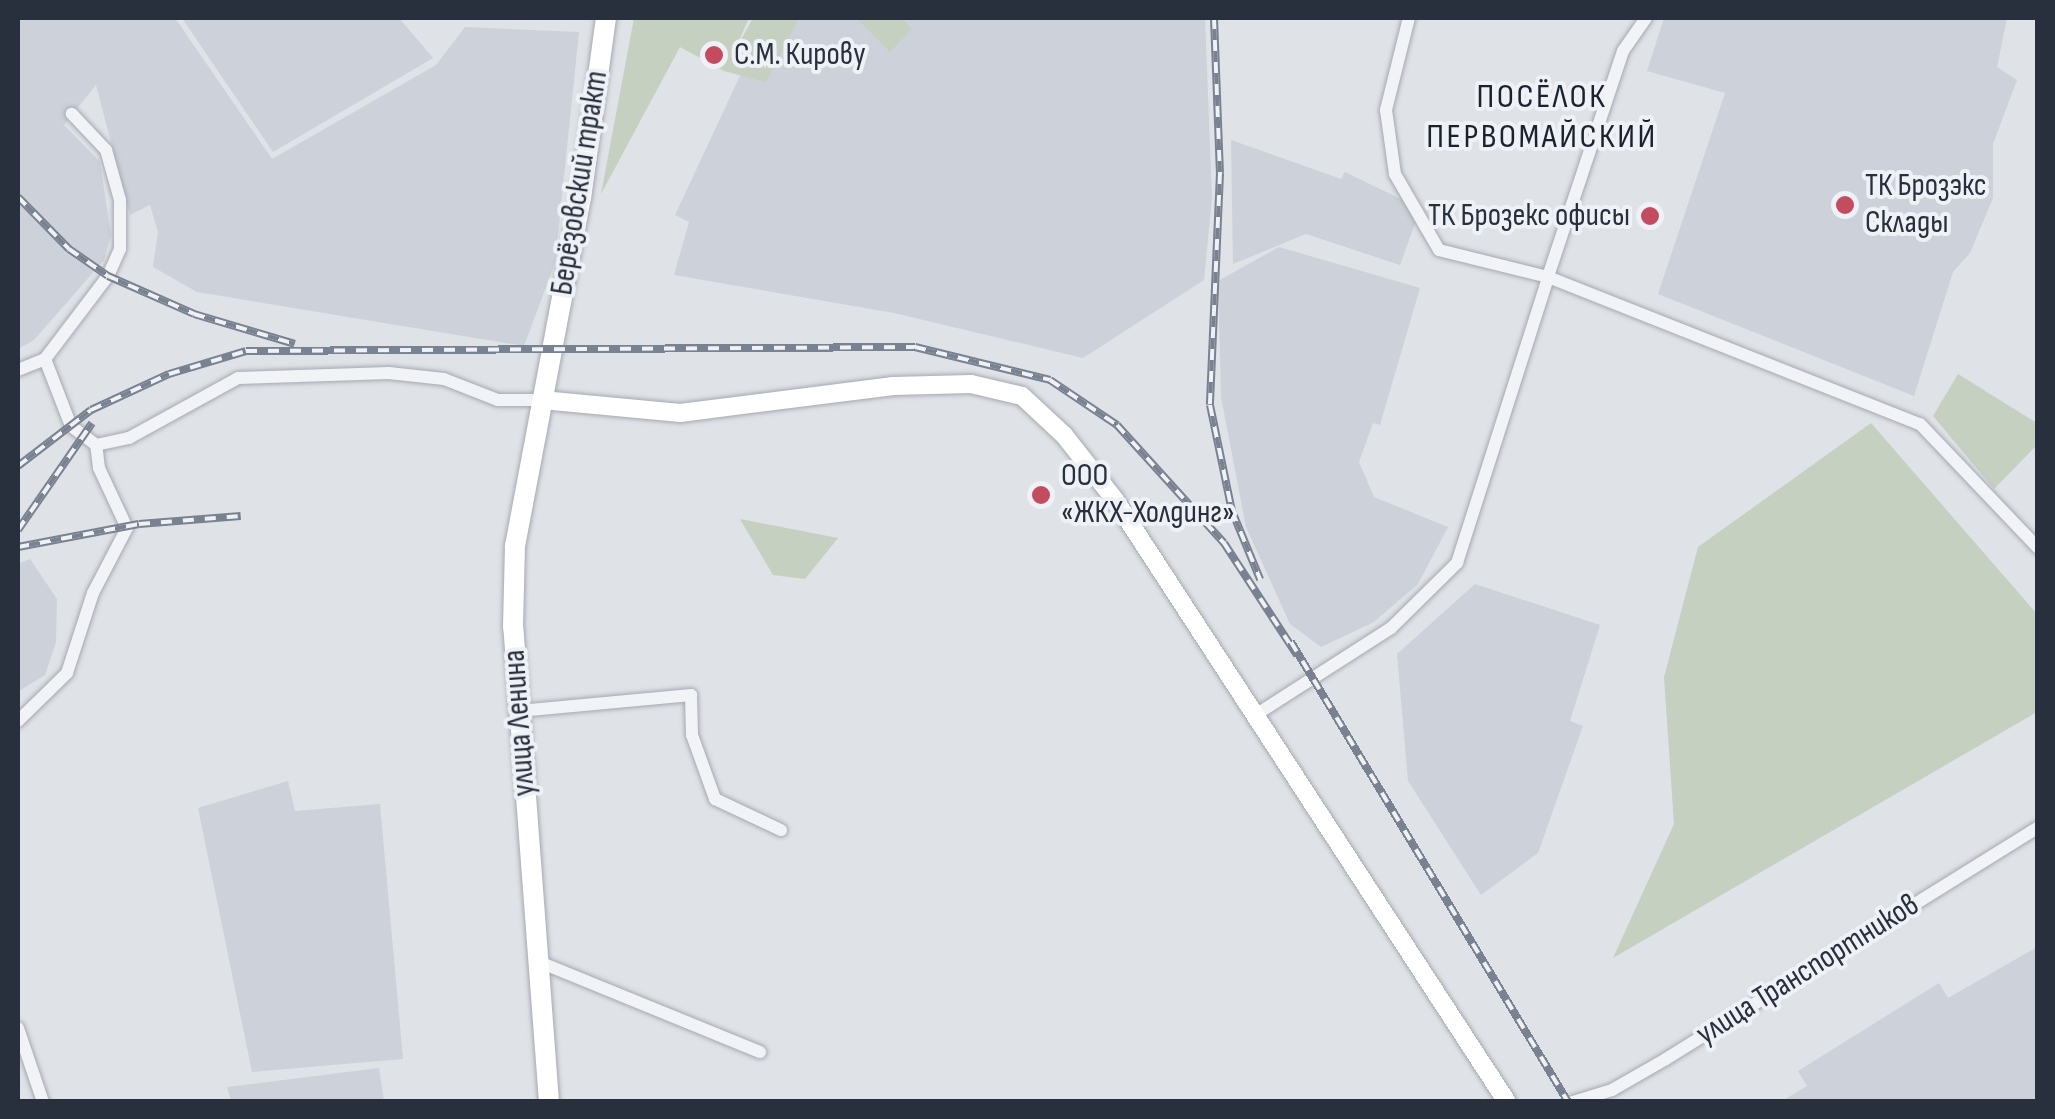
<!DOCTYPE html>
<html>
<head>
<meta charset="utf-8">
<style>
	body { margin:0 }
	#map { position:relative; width:2055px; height:1119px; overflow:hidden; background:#dfe2e7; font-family:"Sofia Sans Condensed",sans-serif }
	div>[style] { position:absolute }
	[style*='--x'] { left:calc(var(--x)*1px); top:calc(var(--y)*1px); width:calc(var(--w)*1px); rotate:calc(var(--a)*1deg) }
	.built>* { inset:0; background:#cdd1d9 }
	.green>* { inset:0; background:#c5d0c0 }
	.roads { filter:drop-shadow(0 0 2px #a5a9b1) drop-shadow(0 0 2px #a5a9b1) }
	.street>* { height:12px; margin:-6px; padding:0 6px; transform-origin:6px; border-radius:6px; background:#f1f3f6 }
	.secondary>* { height:18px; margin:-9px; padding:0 9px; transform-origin:9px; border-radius:9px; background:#fff }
	.primary>* { height:20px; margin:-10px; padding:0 10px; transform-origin:10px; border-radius:10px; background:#fff }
	.rail>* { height:8px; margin-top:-4px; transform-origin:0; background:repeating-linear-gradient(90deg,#eef1f5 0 11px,#798290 0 22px); box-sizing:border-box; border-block:2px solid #798290 }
	.dots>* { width:28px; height:28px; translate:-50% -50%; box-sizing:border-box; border:5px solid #eef1f5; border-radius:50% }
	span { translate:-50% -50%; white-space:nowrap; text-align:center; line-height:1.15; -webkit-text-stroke:8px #eef1f5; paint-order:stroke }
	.poi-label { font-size:32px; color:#29303d }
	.left { translate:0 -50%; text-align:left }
	.right { translate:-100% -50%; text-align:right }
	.street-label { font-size:32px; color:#29303d }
	.neighbourhood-label { font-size:35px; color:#1b222e; letter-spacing:2.5px }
	.frame { position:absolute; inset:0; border:20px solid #29303d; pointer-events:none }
</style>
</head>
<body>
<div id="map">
	<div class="built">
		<i style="clip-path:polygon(18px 18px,175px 18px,272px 159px,436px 65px,465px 27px,579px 32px,555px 263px,524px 346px,197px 292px,153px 267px,158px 232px,150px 205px,130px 215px,96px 85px,64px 125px,100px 162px,111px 235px,104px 260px,34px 340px,18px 349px)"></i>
		<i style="clip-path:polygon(182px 18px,399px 18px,433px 58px,273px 152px)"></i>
		<i style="clip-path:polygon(767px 18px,1205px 18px,1212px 197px,1204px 280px,1083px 358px,894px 313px,674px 275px,689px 222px,675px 215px)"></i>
		<i style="clip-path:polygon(1664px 18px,2007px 18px,1997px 67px,2017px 80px,1993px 144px,1993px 198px,1970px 253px,1953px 272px,1914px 396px,1658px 294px,1725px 93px,1647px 71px)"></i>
		<i style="clip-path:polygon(1231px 140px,1341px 179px,1345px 172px,1411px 204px,1417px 218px,1400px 265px,1306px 234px,1233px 264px)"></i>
		<i style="clip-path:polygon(1279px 247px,1420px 288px,1380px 425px,1373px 423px,1359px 462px,1374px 497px,1448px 527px,1418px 584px,1374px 622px,1321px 647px,1290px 624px,1246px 527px,1221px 397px,1218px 281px)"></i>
		<i style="clip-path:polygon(30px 559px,57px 599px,56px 642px,45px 675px,19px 691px,18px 564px)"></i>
		<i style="clip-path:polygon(1475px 584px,1600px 625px,1570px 721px,1583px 726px,1538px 853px,1481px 895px,1408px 781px,1397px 654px)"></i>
		<i style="clip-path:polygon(288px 781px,295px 811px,380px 804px,403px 1059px,252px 1072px,198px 808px)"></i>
		<i style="clip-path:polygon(2037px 947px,2037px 1101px,1782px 1101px,1807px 1086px,1798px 1071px,1939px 983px,1948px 998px)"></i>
		<i style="clip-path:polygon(379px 1068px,384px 1101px,231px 1101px,227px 1087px)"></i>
	</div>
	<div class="green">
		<i style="clip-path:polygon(634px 18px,749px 18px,731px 58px,753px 18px,799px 18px,766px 82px,724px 71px,680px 47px,601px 194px)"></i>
		<i style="clip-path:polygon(856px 18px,901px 18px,912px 29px,890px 52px)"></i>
		<i style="clip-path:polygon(1958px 374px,2037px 423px,2037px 445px,1994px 489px,1933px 416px)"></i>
		<i style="clip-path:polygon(1871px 423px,2037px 614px,2037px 712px,1613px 958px,1674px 824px,1664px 677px,1698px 547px)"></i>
		<i style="clip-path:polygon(740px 519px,838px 538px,805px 579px,773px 575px)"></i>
	</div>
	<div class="roads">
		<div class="street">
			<i style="--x:1646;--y:18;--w:40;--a:124.9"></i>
			<i style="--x:1623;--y:51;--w:238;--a:108.4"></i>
			<i style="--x:1548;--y:277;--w:400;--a:21.6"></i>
			<i style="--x:1920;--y:424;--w:171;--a:46.4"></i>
			<i style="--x:45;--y:359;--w:72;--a:68.8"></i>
			<i style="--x:71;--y:426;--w:31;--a:37"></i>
			<i style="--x:96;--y:445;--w:34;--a:-12"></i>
			<i style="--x:129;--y:438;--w:124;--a:-28.8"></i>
			<i style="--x:238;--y:378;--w:151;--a:-1.9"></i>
			<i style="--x:389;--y:373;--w:55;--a:6.2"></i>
			<i style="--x:444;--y:379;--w:58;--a:21.3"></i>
			<i style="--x:498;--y:400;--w:44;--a:0"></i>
			<i style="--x:18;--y:370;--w:29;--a:-22"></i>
			<i style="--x:45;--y:359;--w:104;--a:-52.8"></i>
			<i style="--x:108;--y:276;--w:30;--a:-66"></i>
			<i style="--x:120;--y:249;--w:49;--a:-90"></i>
			<i style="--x:120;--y:200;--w:52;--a:-105.6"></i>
			<i style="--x:106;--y:150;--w:50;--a:-133.4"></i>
			<i style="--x:519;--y:711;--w:173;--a:-5.3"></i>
			<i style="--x:691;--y:695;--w:40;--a:88.6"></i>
			<i style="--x:692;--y:735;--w:68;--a:70.2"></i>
			<i style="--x:715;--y:799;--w:73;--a:25.2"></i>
			<i style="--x:1257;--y:714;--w:159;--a:-32.7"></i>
			<i style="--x:1391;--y:628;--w:93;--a:-44.6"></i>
			<i style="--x:1457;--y:563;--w:300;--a:-72.3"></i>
			<i style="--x:1548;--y:277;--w:112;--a:-166.1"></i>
			<i style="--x:1439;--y:250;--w:88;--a:-120.1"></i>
			<i style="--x:1395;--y:174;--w:65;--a:-98"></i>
			<i style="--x:1386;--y:110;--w:95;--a:-76"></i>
			<i style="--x:18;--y:721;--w:69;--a:-44.4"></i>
			<i style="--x:67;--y:673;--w:84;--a:-72"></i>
			<i style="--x:93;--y:593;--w:73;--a:-62.4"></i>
			<i style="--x:127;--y:528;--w:66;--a:-115"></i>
			<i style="--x:99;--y:468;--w:23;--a:-97"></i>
			<i style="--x:537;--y:961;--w:241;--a:22.2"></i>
			<i style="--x:18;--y:1028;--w:78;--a:71.3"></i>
			<i style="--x:1573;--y:1102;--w:41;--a:-17.1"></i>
			<i style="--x:1612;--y:1090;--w:62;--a:-29.9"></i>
			<i style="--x:1666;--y:1059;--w:438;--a:-31.9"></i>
		</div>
		<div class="secondary">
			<i style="--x:542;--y:400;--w:139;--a:5.4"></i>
			<i style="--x:680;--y:413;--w:215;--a:-7.2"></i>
			<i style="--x:893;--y:386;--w:78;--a:-1.5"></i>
			<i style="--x:971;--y:384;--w:52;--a:13.2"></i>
			<i style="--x:1022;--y:396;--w:57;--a:42.9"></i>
			<i style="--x:1064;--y:435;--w:83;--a:51.9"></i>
			<i style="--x:1115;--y:500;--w:718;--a:56.93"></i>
		</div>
		<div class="primary">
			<i style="--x:549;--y:1102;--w:476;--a:-94.3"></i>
			<i style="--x:513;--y:627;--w:81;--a:-88.6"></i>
			<i style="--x:515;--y:546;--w:354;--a:-79.3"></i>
			<i style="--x:581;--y:198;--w:182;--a:-82.1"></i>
		</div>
	</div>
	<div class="rail">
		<i style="--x:1214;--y:18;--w:155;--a:87.8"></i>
		<i style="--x:1220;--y:173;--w:232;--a:92.5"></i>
		<i style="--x:1210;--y:405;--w:108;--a:78.3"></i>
		<i style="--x:1232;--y:511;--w:74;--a:67.6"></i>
		<i style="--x:18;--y:197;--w:73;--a:45.6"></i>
		<i style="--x:69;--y:249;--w:47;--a:34.7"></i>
		<i style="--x:108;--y:276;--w:94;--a:23.8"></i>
		<i style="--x:194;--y:314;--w:105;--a:16.5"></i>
		<i style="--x:18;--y:466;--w:92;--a:-37.5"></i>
		<i style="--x:91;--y:410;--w:86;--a:-24.8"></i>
		<i style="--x:169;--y:374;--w:80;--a:-16.6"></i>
		<i style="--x:246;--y:351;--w:669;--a:-0.34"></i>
		<i style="--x:915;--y:347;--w:139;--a:13.7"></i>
		<i style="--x:1050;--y:380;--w:81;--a:33.9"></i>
		<i style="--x:1117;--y:425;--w:159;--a:47.8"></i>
		<i style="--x:1224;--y:543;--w:134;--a:56.9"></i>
		<i style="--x:18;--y:530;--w:130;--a:-55.3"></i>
		<i style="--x:18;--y:547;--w:123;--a:-10.8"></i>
		<i style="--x:139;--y:524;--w:102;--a:-4.5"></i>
		<i style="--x:1291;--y:642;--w:537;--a:58.94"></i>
	</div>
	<div class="dots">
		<i style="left:714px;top:55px;background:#c54b5e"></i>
		<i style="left:1845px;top:205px;background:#c54b5e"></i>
		<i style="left:1650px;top:216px;background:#c54b5e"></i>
		<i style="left:1041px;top:495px;background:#c54b5e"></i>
	</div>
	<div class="poi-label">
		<span class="left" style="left:734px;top:55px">С.М. Кирову</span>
		<span class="left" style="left:1865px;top:205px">ТК Брозэкс<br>Склады</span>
		<span class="right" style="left:1630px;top:216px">ТК Брозекс офисы</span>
		<span class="left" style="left:1061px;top:495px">ООО<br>«ЖКХ-Холдинг»</span>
	</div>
	<div class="street-label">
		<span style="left:580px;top:183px;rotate:-81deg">Берёзовский тракт</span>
		<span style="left:520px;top:723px;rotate:-94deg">улица Ленина</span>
		<span style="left:1808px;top:970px;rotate:-32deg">улица Транспортников</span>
	</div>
	<div class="neighbourhood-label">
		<span style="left:1542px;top:117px">ПОСЁЛОК<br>ПЕРВОМАЙСКИЙ</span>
	</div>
	<div class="frame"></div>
</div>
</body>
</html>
